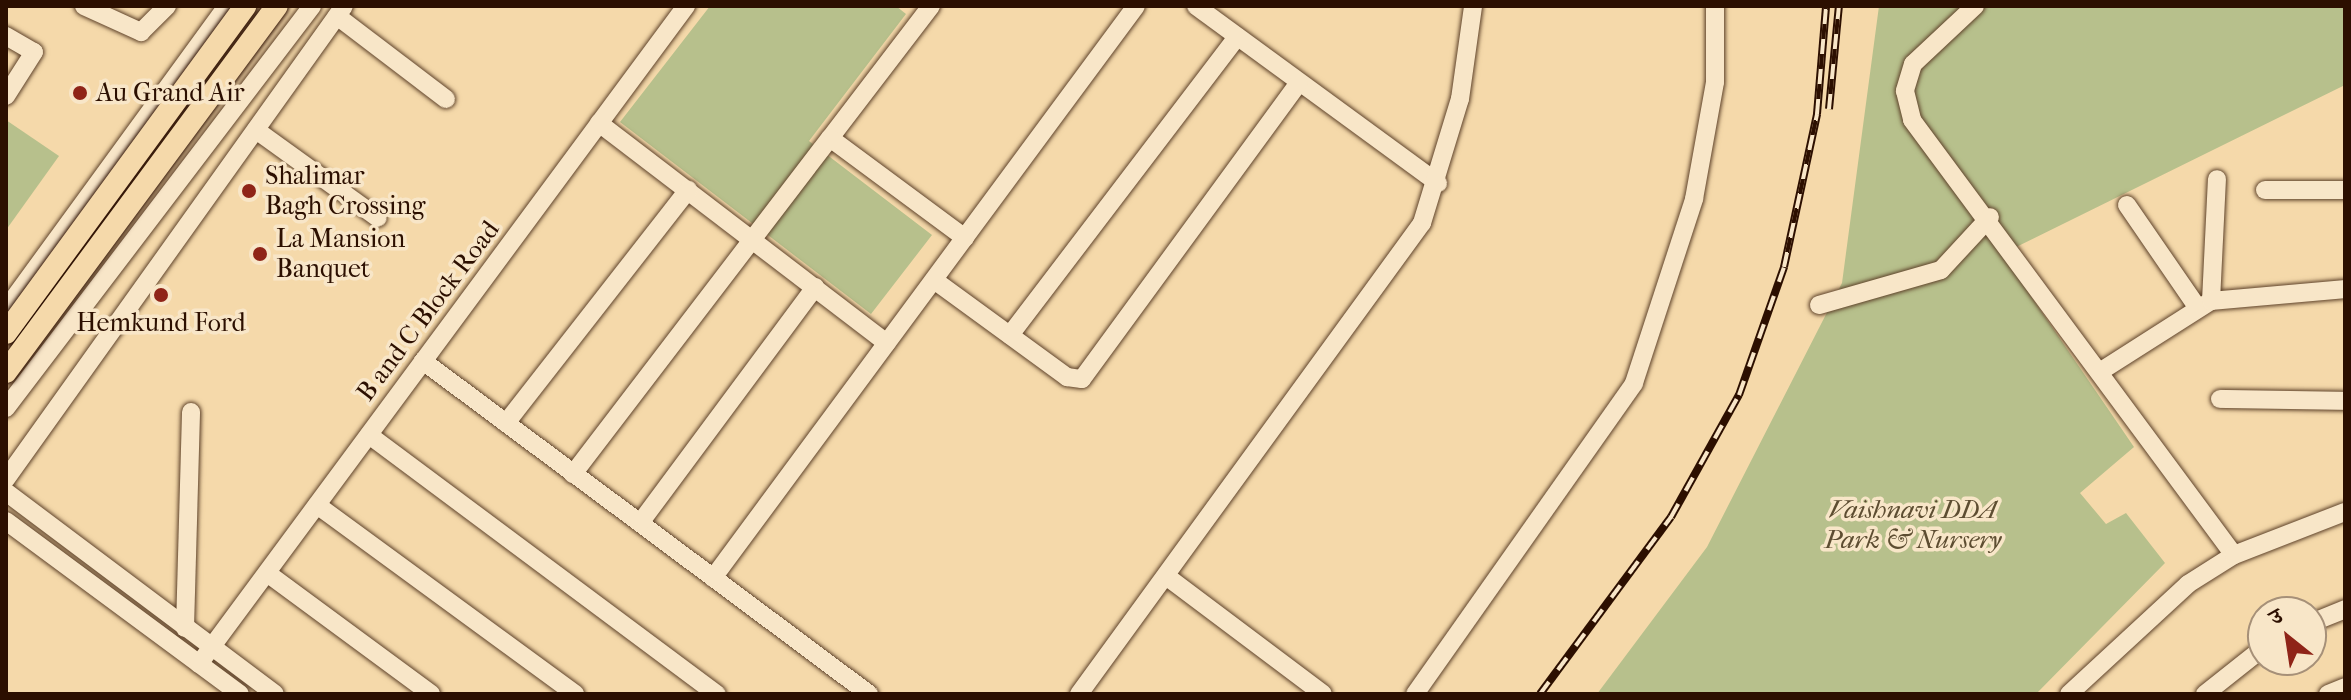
<!DOCTYPE html>
<html>
<head>
<meta charset="utf-8">
<style>
	body { margin:0 }
	#map { position:relative; width:2351px; height:700px; overflow:hidden; background:#f5d9aa; font-family:"IM FELL French Canon","Noto Serif Devanagari",serif }
	div>[style] { position:absolute }
	[style*='--x'] { left:calc(var(--x)*1px); top:calc(var(--y)*1px); width:calc(var(--w)*1px); rotate:calc(var(--a)*1deg) }
	.green>* { inset:0; background:#b7c08c }
	.roads { filter:drop-shadow(0 0 2px #5e422a) drop-shadow(0 0 2px #5e422a) }
	.minor>* { height:18px; margin:-9px; padding:0 9px; transform-origin:9px; border-radius:9px; background:#f8e6c8 }
	.rail>* { height:8px; margin-top:-4px; transform-origin:0; background:repeating-linear-gradient(90deg,#f8e6c8 0 15px,#2c0f00 0 30px); box-sizing:border-box; border-block:2px solid #2c0f00 }
	.bridges { filter:drop-shadow(0 0 2px #2c0f00) drop-shadow(0 0 2px #2c0f00) }
	.major-bridge>* { height:22px; margin:-11px; padding:0 11px; transform-origin:11px; border-radius:11px; background:#f5d9aa }
	.dots>* { width:22px; height:22px; translate:-50% -50%; box-sizing:border-box; border:4px solid #f8e6c8; border-radius:50% }
	span { translate:-50% -50%; white-space:nowrap; text-align:center; line-height:1.15; -webkit-text-stroke:7px #f8e6c8; paint-order:stroke }
	.poi-label { font-size:26px; color:#2c0f00 }
	.left { translate:0 -50%; text-align:left }
	.street-label { font-size:26px; color:#2c0f00 }
	.park-label { font-size:26px; color:#5d4d31; font-style:italic }
	.frame { position:absolute; inset:0; border:8px solid #2c0f00; pointer-events:none }
	.north { position:absolute; left:2247px; top:596px; width:80px; height:80px; box-sizing:border-box; background:#f8e6c8; border:2px solid #a69078; border-radius:50%; rotate:330deg; font-size:22px; font-weight:700; line-height:32px; text-align:center; color:#2c0f00 }
	.north::after { content:''; display:block; margin:auto; width:28px; height:36px; background:#8f2418; clip-path:polygon(50% 0,100% 100%,50% 72%,0 100%) }
</style>
</head>
<body>
<div id="map">
	<div class="green">
		<i style="clip-path:polygon(710px 6px,896px 6px,906px 14px,809px 141px,932px 235px,871px 314px,620px 122px)"></i>
		<i style="clip-path:polygon(1879px 6px,2345px 6px,2345px 85px,2002px 254px,2134px 447px,2080px 493px,2106px 524px,2126px 513px,2165px 563px,2036px 694px,1597px 694px,1707px 547px,1842px 283px)"></i>
		<i style="clip-path:polygon(6px 120px,59px 156px,6px 230px)"></i>
	</div>
	<div class="roads">
		<div class="minor">
			<i style="--x:84;--y:6;--w:63;--a:24.5"></i>
			<i style="--x:141;--y:32;--w:37;--a:-45"></i>
			<i style="--x:931;--y:6;--w:166;--a:127.4"></i>
			<i style="--x:830;--y:138;--w:168;--a:36.5"></i>
			<i style="--x:1196;--y:6;--w:300;--a:36.2"></i>
			<i style="--x:1975;--y:6;--w:85;--a:136.9"></i>
			<i style="--x:1913;--y:64;--w:28;--a:107"></i>
			<i style="--x:1905;--y:91;--w:30;--a:76"></i>
			<i style="--x:1912;--y:120;--w:541;--a:53.49"></i>
			<i style="--x:337;--y:16;--w:137;--a:37.3"></i>
			<i style="--x:6;--y:36;--w:32;--a:30"></i>
			<i style="--x:34;--y:52;--w:52;--a:122.5"></i>
			<i style="--x:599;--y:123;--w:362;--a:37.4"></i>
			<i style="--x:256;--y:130;--w:150;--a:35.8"></i>
			<i style="--x:2265;--y:190;--w:80;--a:0"></i>
			<i style="--x:2127;--y:205;--w:124;--a:55.5"></i>
			<i style="--x:934;--y:280;--w:165;--a:36.1"></i>
			<i style="--x:1067;--y:377;--w:15;--a:8"></i>
			<i style="--x:1082;--y:379;--w:367;--a:-53.8"></i>
			<i style="--x:2211;--y:301;--w:122;--a:-87.2"></i>
			<i style="--x:1819;--y:305;--w:127;--a:-16"></i>
			<i style="--x:1941;--y:270;--w:72;--a:-47.2"></i>
			<i style="--x:6;--y:309;--w:375;--a:-53.9"></i>
			<i style="--x:1010;--y:335;--w:375;--a:-52.7"></i>
			<i style="--x:423;--y:361;--w:557;--a:36.75"></i>
			<i style="--x:2101;--y:371;--w:130;--a:-32.5"></i>
			<i style="--x:2211;--y:301;--w:135;--a:-5.1"></i>
			<i style="--x:2220;--y:399;--w:125;--a:0.9"></i>
			<i style="--x:6;--y:408;--w:505;--a:-52.72"></i>
			<i style="--x:506;--y:423;--w:296;--a:-52"></i>
			<i style="--x:369;--y:435;--w:434;--a:36.7"></i>
			<i style="--x:573;--y:474;--w:423;--a:-52.6"></i>
			<i style="--x:6;--y:479;--w:581;--a:-54.45"></i>
			<i style="--x:6;--y:492;--w:336;--a:36.9"></i>
			<i style="--x:317;--y:505;--w:320;--a:36.2"></i>
			<i style="--x:6;--y:521;--w:291;--a:36.5"></i>
			<i style="--x:640;--y:523;--w:294;--a:-53.4"></i>
			<i style="--x:267;--y:573;--w:204;--a:36.4"></i>
			<i style="--x:1166;--y:576;--w:196;--a:36.9"></i>
			<i style="--x:713;--y:578;--w:711;--a:-53.52"></i>
			<i style="--x:2311;--y:623;--w:37;--a:-22"></i>
			<i style="--x:185;--y:628;--w:216;--a:-88.4"></i>
			<i style="--x:199;--y:664;--w:819;--a:-53.49"></i>
			<i style="--x:1079;--y:694;--w:583;--a:-53.94"></i>
			<i style="--x:1422;--y:223;--w:130;--a:-73"></i>
			<i style="--x:1460;--y:99;--w:94;--a:-82"></i>
			<i style="--x:1415;--y:694;--w:380;--a:-54.8"></i>
			<i style="--x:1634;--y:383;--w:194;--a:-71.9"></i>
			<i style="--x:1694;--y:199;--w:119;--a:-79.8"></i>
			<i style="--x:1715;--y:82;--w:76;--a:-90"></i>
			<i style="--x:2069;--y:694;--w:162;--a:-42.7"></i>
			<i style="--x:2188;--y:584;--w:54;--a:-32.2"></i>
			<i style="--x:2234;--y:555;--w:119;--a:-21.2"></i>
			<i style="--x:2205;--y:694;--w:74;--a:-38.4"></i>
			<i style="--x:2328;--y:694;--w:18;--a:-22"></i>
		</div>
	</div>
	<div class="rail">
		<i style="--x:1829;--y:109;--w:103;--a:-84.5"></i>
		<i style="--x:1540;--y:694;--w:220;--a:-53.5"></i>
		<i style="--x:1671;--y:517;--w:140;--a:-60.9"></i>
		<i style="--x:1739;--y:395;--w:136;--a:-70.6"></i>
		<i style="--x:1784;--y:267;--w:157;--a:-77.8"></i>
		<i style="--x:1817;--y:114;--w:108;--a:-85.2"></i>
	</div>
	<div class="bridges">
		<div class="major-bridge">
			<i style="--x:6;--y:333;--w:405;--a:-53.8"></i>
			<i style="--x:6;--y:372;--w:455;--a:-53.5"></i>
		</div>
	</div>
	<div class="dots">
		<i style="left:80px;top:93px;background:#8f2418"></i>
		<i style="left:249px;top:191px;background:#8f2418"></i>
		<i style="left:260px;top:254px;background:#8f2418"></i>
		<i style="left:161px;top:295px;background:#8f2418"></i>
	</div>
	<div class="poi-label">
		<span class="left" style="left:96px;top:93px">Au Grand Air</span>
		<span class="left" style="left:265px;top:191px">Shalimar<br>Bagh Crossing</span>
		<span class="left" style="left:276px;top:254px">La Mansion<br>Banquet</span>
		<span style="left:161px;top:323px">Hemkund Ford</span>
	</div>
	<div class="street-label">
		<span style="left:428px;top:311px;rotate:-53deg">B and C Block Road</span>
	</div>
	<div class="park-label">
		<span style="left:1913px;top:525px">Vaishnavi DDA<br>Park &amp; Nursery</span>
	</div>
	<div class="frame"></div>
	<div class="north">उ</div>
</div>
</body>
</html>
